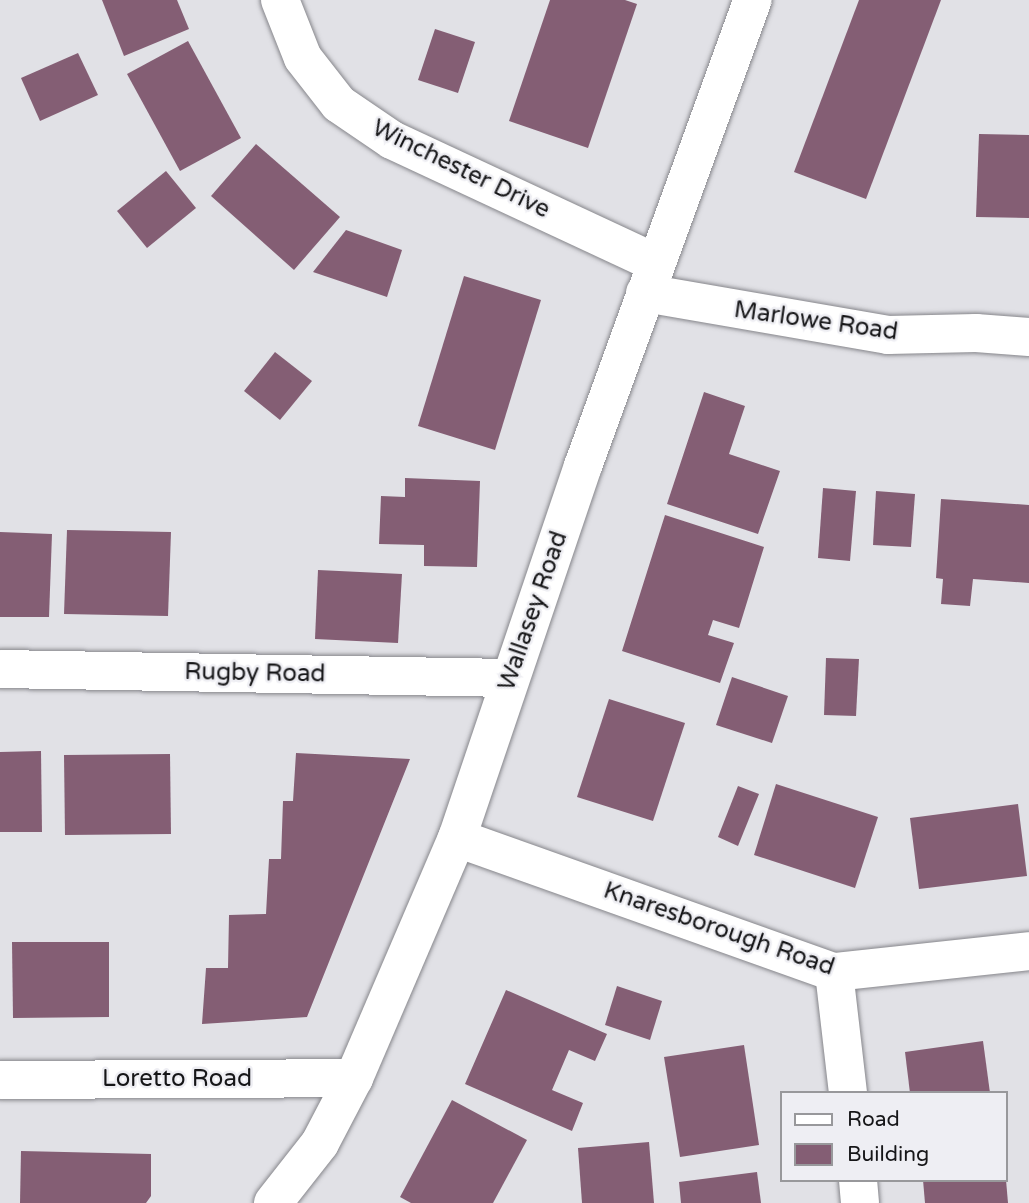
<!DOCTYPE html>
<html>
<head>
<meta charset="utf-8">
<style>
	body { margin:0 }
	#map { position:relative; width:1029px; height:1203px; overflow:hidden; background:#e1e1e6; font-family:"Varela Round",sans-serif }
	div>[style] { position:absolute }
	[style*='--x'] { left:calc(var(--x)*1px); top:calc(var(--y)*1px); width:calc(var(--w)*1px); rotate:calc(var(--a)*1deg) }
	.building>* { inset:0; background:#845e74 }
	.roads { filter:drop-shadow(0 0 2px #86868b) drop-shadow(0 0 2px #86868b) }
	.minor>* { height:38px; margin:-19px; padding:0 19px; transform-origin:19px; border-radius:19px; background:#fff }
	.tertiary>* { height:38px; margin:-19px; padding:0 19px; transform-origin:19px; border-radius:19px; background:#fff }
	.primary>* { height:38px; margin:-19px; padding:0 19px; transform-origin:19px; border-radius:19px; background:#fff }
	span { translate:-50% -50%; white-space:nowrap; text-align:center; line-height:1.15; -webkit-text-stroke:5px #eeeef3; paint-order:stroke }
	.street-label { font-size:24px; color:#161618 }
	.legend { position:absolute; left:780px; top:1091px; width:228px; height:91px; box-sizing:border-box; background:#eeeef3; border:2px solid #98989b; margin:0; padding:9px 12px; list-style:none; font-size:21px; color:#161618 }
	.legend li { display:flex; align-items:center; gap:14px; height:35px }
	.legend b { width:35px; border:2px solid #98989b }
</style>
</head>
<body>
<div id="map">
	<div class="building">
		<i style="clip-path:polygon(102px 0,177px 0,189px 29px,124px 56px)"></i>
		<i style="clip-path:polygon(550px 0,625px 0,637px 4px,588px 148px,509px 121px)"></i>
		<i style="clip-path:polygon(859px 0,941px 0,866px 199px,794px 172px)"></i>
		<i style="clip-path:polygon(435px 29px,475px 42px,458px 93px,418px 80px)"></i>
		<i style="clip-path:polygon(188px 41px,241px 138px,180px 171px,127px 74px)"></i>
		<i style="clip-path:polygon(78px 53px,98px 95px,40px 121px,21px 78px)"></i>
		<i style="clip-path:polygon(979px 134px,1029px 135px,1029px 218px,976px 217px)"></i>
		<i style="clip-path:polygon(256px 144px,340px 217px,294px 270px,211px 196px)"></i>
		<i style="clip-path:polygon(166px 171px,196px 208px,147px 248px,117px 211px)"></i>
		<i style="clip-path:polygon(346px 230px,402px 250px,387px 297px,313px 272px)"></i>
		<i style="clip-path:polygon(464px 276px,541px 300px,495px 450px,418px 426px)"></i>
		<i style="clip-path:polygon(275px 352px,312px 381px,280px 420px,244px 391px)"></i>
		<i style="clip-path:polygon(704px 392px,745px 406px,729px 454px,780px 471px,758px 534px,667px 504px)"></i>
		<i style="clip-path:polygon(405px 478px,480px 481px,477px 567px,424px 566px,424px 545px,379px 544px,381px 496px,405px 497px)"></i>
		<i style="clip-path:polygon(823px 488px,856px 491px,850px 561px,818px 558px)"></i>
		<i style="clip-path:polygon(876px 491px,915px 494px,911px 547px,873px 545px)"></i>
		<i style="clip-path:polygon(941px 499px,1029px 505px,1029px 583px,973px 579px,970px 606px,941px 604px,943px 579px,936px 578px)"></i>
		<i style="clip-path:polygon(665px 515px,764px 547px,739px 628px,713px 620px,708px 635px,734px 643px,720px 683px,622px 651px)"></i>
		<i style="clip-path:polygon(67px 530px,171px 532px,168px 616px,64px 614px)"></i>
		<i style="clip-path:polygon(0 532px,52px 534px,49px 617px,0 617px)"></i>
		<i style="clip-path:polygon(318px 570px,402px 574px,398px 643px,315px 639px)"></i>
		<i style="clip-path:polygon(826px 658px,859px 659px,856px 716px,824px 715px)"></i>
		<i style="clip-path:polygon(732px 677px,788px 696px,772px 743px,716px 725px)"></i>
		<i style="clip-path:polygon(609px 699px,685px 723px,653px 821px,577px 797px)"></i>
		<i style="clip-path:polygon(41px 751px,42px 832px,0 832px,0 752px)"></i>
		<i style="clip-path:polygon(296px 753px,410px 759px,307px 1017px,202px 1024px,206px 968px,228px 968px,229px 915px,266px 914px,269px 859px,281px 859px,283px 801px,293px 801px)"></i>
		<i style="clip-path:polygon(170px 754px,171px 834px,65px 835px,64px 755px)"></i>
		<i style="clip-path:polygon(776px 784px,878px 817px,855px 888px,754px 855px)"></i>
		<i style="clip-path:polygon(738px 786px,759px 794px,738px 846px,718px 837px)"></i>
		<i style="clip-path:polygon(1018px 804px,1027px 876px,919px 889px,910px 818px)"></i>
		<i style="clip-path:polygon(12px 942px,109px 942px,109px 1017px,13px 1018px)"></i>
		<i style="clip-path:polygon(617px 986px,662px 1001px,650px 1040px,605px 1025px)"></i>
		<i style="clip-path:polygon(506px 990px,607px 1034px,595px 1061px,569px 1050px,552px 1090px,583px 1103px,572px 1131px,465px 1084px)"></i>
		<i style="clip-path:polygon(983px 1041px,990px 1093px,910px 1093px,905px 1052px)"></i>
		<i style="clip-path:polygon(744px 1045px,759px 1145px,680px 1157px,664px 1057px)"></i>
		<i style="clip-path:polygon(452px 1100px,527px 1140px,493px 1203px,411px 1203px,400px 1197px)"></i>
		<i style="clip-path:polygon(649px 1142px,654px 1203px,582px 1203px,578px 1148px)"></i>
		<i style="clip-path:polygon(21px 1151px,151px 1154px,151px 1196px,146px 1203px,20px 1203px)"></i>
		<i style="clip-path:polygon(757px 1172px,761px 1203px,681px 1203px,679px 1182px)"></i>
		<i style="clip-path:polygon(923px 1180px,1006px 1180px,1008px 1203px,925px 1203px)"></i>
	</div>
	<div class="roads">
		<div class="minor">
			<i style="--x:280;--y:0;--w:62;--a:68.4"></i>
			<i style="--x:303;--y:58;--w:58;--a:52"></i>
			<i style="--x:339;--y:104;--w:64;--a:34.2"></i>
			<i style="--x:392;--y:140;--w:291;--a:25"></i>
			<i style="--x:0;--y:669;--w:510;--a:1.01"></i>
			<i style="--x:457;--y:838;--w:400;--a:19.6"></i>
			<i style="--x:834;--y:972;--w:196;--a:-6.1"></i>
			<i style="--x:834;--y:972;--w:122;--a:83.4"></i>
			<i style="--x:0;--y:1080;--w:354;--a:-0.3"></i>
			<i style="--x:858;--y:1180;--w:23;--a:85"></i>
		</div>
		<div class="tertiary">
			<i style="--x:645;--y:293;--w:247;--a:9.8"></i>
			<i style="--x:888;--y:335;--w:88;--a:-1.3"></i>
			<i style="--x:976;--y:333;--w:53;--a:4.3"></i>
		</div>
		<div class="primary">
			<i style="--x:273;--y:1203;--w:76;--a:-51.9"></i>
			<i style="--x:320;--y:1143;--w:73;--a:-62.4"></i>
			<i style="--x:354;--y:1078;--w:261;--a:-66.8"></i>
			<i style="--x:457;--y:838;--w:393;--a:-71.3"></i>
			<i style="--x:583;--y:466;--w:496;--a:-70"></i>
		</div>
	</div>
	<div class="street-label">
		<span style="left:461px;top:169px;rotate:26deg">Winchester Drive</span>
		<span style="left:816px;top:321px;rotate:8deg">Marlowe Road</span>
		<span style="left:533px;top:611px;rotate:-71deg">Wallasey Road</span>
		<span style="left:255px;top:673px;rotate:1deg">Rugby Road</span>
		<span style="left:719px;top:929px;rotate:19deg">Knaresborough Road</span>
		<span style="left:177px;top:1079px">Loretto Road</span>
	</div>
	<ul class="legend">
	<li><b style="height:9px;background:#fff"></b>Road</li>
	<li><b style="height:19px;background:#845e74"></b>Building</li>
	</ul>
</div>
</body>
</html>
